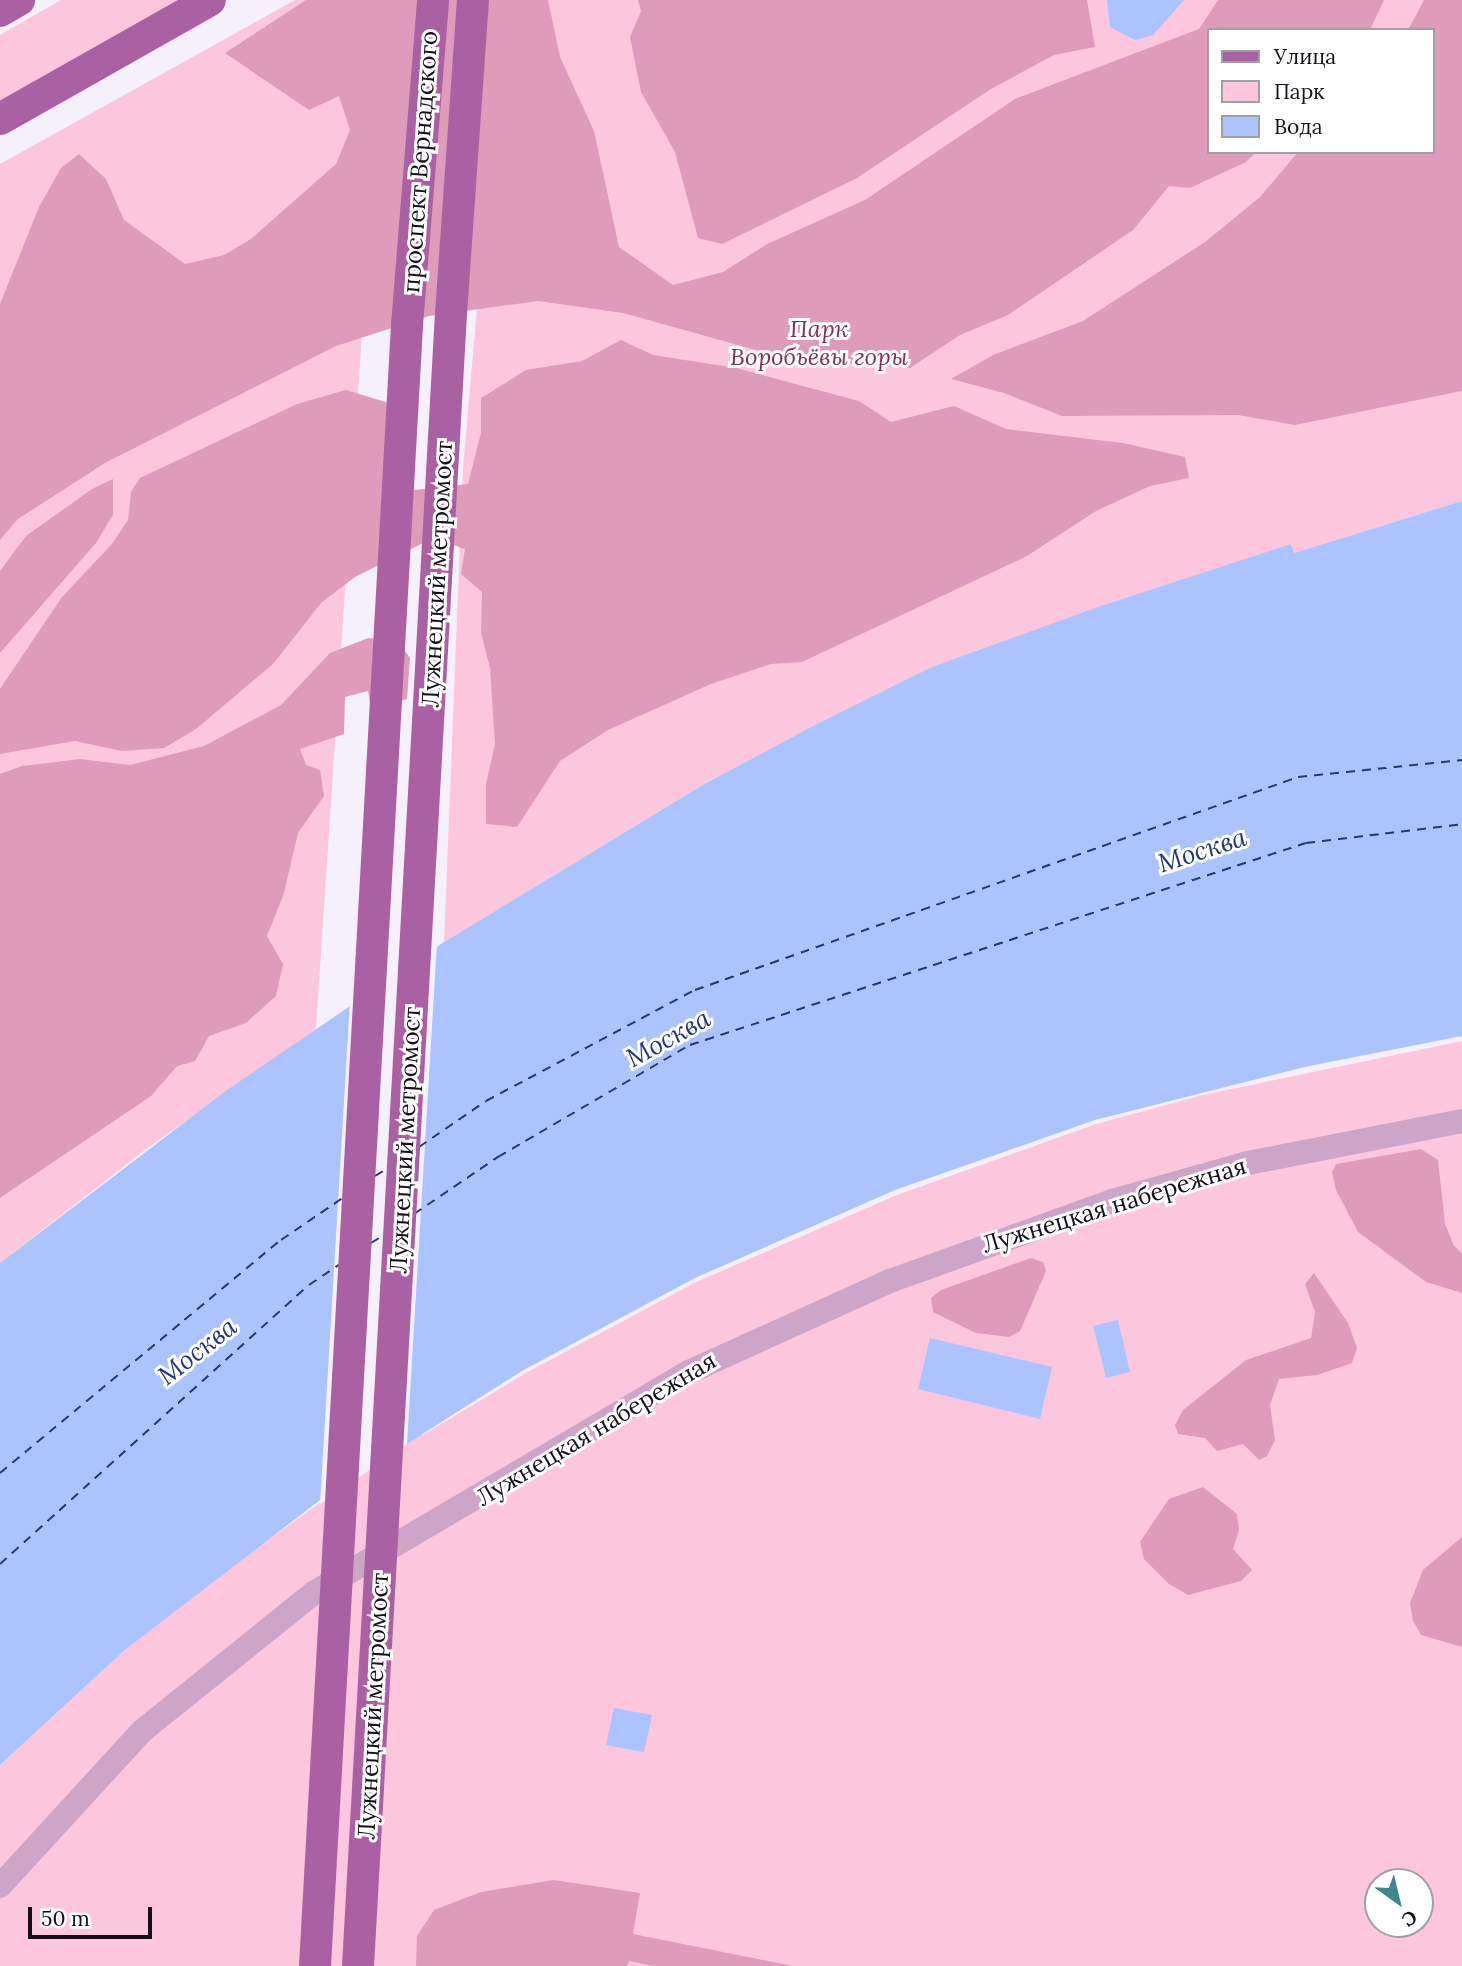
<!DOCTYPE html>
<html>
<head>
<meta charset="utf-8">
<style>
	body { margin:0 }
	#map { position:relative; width:1462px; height:1966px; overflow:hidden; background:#f6f0fc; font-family:Lora,serif }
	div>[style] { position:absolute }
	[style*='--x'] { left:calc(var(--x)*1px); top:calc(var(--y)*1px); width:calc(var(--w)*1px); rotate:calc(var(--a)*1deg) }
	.green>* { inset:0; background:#fcc6dd }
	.forest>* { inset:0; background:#df9cba }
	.water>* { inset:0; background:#abc3ff }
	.pier>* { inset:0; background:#f6f0fc }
	.ferry>* { height:2px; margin-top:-1px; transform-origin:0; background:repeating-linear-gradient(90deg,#23377b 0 9px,transparent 0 16px) }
	.minor>* { height:24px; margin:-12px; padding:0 12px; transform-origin:12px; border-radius:12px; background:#cda5c9 }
	.major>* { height:32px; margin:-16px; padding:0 16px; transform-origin:16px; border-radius:16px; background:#a961a3 }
	.major-bridge>* { height:32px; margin:-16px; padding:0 16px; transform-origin:16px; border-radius:16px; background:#a961a3 }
	span { translate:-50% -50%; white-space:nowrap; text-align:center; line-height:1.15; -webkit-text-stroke:6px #fff; paint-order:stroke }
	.street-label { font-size:24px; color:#15101a }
	.park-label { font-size:24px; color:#81325c; font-style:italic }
	.water-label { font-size:26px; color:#23377b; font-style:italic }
	.legend { position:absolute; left:1207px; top:28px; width:228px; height:126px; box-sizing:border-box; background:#fff; border:2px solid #a19fa3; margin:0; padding:9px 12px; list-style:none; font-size:21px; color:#15101a }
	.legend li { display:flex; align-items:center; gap:14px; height:35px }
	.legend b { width:35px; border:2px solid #a19fa3 }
	.north { position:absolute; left:1364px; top:1868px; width:70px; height:70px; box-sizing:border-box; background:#fff; border:2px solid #a19fa3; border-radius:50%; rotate:146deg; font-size:19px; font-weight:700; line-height:28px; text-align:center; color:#15101a }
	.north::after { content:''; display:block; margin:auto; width:24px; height:32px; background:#3f868f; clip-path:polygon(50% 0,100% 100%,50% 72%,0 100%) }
	.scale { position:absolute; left:28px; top:1907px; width:124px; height:32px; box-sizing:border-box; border:4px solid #15101a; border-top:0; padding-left:9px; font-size:21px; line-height:24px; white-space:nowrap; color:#15101a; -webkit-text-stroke:5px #fff; paint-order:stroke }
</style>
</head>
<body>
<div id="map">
	<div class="green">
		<i style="clip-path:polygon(61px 0,183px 0,0 105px,0 35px)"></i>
		<i style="clip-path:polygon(295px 0,384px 0,316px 1029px,145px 1150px,0 1263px,0 164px)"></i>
		<i style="clip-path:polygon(evenodd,504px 0,1462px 0,1462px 501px,1294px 553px,1291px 544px,932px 667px,701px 786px,444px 942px,463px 468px,504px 0,1208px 30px,1432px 30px,1432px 152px,1208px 152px,1208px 30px)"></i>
		<i style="clip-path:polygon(evenodd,1462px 1041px,1462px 1966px,0 1966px,0 1765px,126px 1649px,192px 1595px,417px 1433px,423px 1435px,524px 1374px,696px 1282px,897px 1195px,1096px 1124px,1203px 1095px,1462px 1041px,1378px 1882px,1420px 1882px,1420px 1924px,1378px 1924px,1378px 1882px)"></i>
	</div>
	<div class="forest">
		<i style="clip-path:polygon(306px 0,548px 0,560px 57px,594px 131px,619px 247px,673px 285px,723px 272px,767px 244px,865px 200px,1015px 99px,1199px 29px,1218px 0,1384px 0,1370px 30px,1208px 30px,1208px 152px,1256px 152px,1246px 162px,1190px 188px,1169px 186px,1133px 230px,1008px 315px,960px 335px,910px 368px,785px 358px,623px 313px,538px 301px,429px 316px,336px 346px,105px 463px,18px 519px,0 540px,0 304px,39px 207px,61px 168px,79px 154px,106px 179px,124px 220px,185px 264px,224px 255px,251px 239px,336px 164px,350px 130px,339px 96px,309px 110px,225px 53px)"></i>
		<i style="clip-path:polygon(638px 0,1087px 0,1095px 47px,1054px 55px,991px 89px,857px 178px,722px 244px,698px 238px,675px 152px,641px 92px,630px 37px,641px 11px)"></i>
		<i style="clip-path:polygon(1424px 0,1462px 0,1462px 391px,1295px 425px,1238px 415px,1062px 416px,1004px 393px,951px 379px,993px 355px,1083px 321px,1205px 242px,1260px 197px,1298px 152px,1432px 152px,1432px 30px,1408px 30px)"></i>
		<i style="clip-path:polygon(621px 340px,653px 355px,736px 368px,859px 401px,891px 422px,954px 406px,1006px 429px,1123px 443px,1185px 457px,1189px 478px,1150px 486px,1096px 511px,1027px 556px,802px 662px,771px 664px,711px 684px,608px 730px,560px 761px,517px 827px,486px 824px,486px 784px,495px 744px,490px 668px,481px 633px,482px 592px,461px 574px,465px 549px,433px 538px,355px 577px,321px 603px,273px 664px,196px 729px,164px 748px,122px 751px,75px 741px,0 754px,0 689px,62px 597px,111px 545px,128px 520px,131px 492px,140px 478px,297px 404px,346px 390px,389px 403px,388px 493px,468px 484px,481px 433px,481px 398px,526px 370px,582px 361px)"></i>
		<i style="clip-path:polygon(113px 479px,113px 515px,96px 543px,0 653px,0 571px,26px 536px,92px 489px)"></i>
		<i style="clip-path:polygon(368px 638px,398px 641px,410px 658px,407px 699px,371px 710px,368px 691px,345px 697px,344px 734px,300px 749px,306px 765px,320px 770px,324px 796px,298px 833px,284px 893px,267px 936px,283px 964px,276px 996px,246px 1023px,209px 1036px,195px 1061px,177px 1066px,151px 1096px,0 1198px,0 774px,22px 766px,80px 759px,130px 765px,204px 746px,281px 705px,330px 653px)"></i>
		<i style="clip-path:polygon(1421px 1149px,1438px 1160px,1445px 1224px,1454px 1246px,1462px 1253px,1462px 1293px,1426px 1282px,1358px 1232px,1336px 1190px,1332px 1172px,1336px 1164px)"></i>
		<i style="clip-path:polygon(1031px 1258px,1043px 1262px,1046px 1271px,1020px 1331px,1009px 1337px,976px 1333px,933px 1312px,931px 1298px,941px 1290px)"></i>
		<i style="clip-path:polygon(1314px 1273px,1348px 1323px,1357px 1348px,1352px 1363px,1317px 1375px,1279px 1379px,1270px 1405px,1275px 1440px,1267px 1456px,1259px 1460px,1243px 1444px,1217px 1451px,1205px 1438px,1178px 1434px,1175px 1425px,1183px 1410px,1246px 1360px,1311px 1338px,1315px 1312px,1305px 1284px)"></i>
		<i style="clip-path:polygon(1203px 1487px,1237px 1514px,1239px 1530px,1233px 1549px,1252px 1570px,1241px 1581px,1188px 1595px,1169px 1584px,1144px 1559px,1140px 1542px,1169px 1499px)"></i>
		<i style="clip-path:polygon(1462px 1537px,1462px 1647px,1421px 1635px,1413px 1621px,1410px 1603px,1423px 1570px)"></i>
		<i style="clip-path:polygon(554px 1880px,640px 1893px,633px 1934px,793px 1966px,653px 1966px,629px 1961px,627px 1966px,416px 1966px,417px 1936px,434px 1910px,481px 1892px)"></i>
	</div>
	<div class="water">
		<i style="clip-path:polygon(1107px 0,1184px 0,1153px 35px,1135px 40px,1110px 27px)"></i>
		<i style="clip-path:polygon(1462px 501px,1462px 1036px,1309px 1066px,1095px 1120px,895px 1190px,695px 1278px,522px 1371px,328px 1494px,126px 1649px,0 1765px,0 1263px,227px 1090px,444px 942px,701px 786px,817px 724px,932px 667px,1098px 607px,1291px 544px,1294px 553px)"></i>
		<i style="clip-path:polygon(1118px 1320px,1130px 1372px,1106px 1378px,1093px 1326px)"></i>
		<i style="clip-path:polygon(930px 1338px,1052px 1367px,1040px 1419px,918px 1389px)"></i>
		<i style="clip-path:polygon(614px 1708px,652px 1715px,644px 1752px,606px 1745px)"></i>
	</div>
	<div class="pier">
		<i style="clip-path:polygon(437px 943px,407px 1444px,320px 1504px,350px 1001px)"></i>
	</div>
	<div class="ferry">
		<i style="--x:419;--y:1147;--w:81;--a:-34.5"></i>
		<i style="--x:486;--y:1101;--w:237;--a:-28"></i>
		<i style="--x:695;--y:990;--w:640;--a:-19.45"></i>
		<i style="--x:1298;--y:777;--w:165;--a:-5.9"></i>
		<i style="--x:375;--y:1176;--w:15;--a:-32"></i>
		<i style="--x:414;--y:1214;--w:102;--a:-34.2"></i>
		<i style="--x:498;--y:1157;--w:222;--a:-30.3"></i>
		<i style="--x:690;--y:1045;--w:648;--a:-18.16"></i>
		<i style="--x:1306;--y:843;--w:157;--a:-6.9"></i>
		<i style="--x:371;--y:1243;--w:15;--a:-32"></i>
		<i style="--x:0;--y:1473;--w:365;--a:-39.7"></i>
		<i style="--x:281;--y:1240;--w:73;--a:-34.3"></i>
		<i style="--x:0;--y:1564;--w:416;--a:-42.1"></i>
		<i style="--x:309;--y:1285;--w:37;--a:-34"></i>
	</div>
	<div class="minor">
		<i style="--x:0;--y:1886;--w:210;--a:-47.5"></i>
		<i style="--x:142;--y:1731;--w:222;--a:-38.8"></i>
		<i style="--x:315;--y:1592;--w:434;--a:-30.5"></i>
		<i style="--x:689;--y:1372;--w:221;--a:-24.4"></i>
		<i style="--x:890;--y:1281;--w:236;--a:-19.8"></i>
		<i style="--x:1112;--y:1201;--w:141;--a:-15.6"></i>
		<i style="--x:1248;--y:1163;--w:218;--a:-11.1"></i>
	</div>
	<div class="major">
		<i style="--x:0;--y:11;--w:22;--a:-30"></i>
		<i style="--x:0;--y:119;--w:241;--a:-29.5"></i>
		<i style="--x:451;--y:314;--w:315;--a:-86"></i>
		<i style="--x:407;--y:325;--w:326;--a:-85.4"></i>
	</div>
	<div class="major-bridge">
		<i style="--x:315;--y:1966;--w:1644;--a:-86.79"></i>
		<i style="--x:358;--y:1966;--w:1655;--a:-86.78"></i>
	</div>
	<div class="street-label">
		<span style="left:420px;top:162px;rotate:-86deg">проспект Вернадского</span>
		<span style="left:437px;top:574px;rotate:-87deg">Лужнецкий метромост</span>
		<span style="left:405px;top:1140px;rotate:-87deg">Лужнецкий метромост</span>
		<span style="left:1114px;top:1205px;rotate:-17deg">Лужнецкая набережная</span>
		<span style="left:596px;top:1429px;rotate:-31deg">Лужнецкая набережная</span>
		<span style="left:373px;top:1706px;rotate:-87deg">Лужнецкий метромост</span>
	</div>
	<div class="park-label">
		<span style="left:819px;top:343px">Парк<br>Воробьёвы горы</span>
	</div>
	<div class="water-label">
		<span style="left:1202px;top:850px;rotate:-18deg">Москва</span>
		<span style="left:668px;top:1038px;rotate:-29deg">Москва</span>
		<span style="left:197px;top:1351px;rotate:-38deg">Москва</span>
	</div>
	<ul class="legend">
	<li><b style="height:9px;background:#a961a3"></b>Улица</li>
	<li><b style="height:19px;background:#fcc6dd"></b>Парк</li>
	<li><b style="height:19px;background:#abc3ff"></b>Вода</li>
	</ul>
	<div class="north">С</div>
	<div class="scale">50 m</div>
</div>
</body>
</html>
